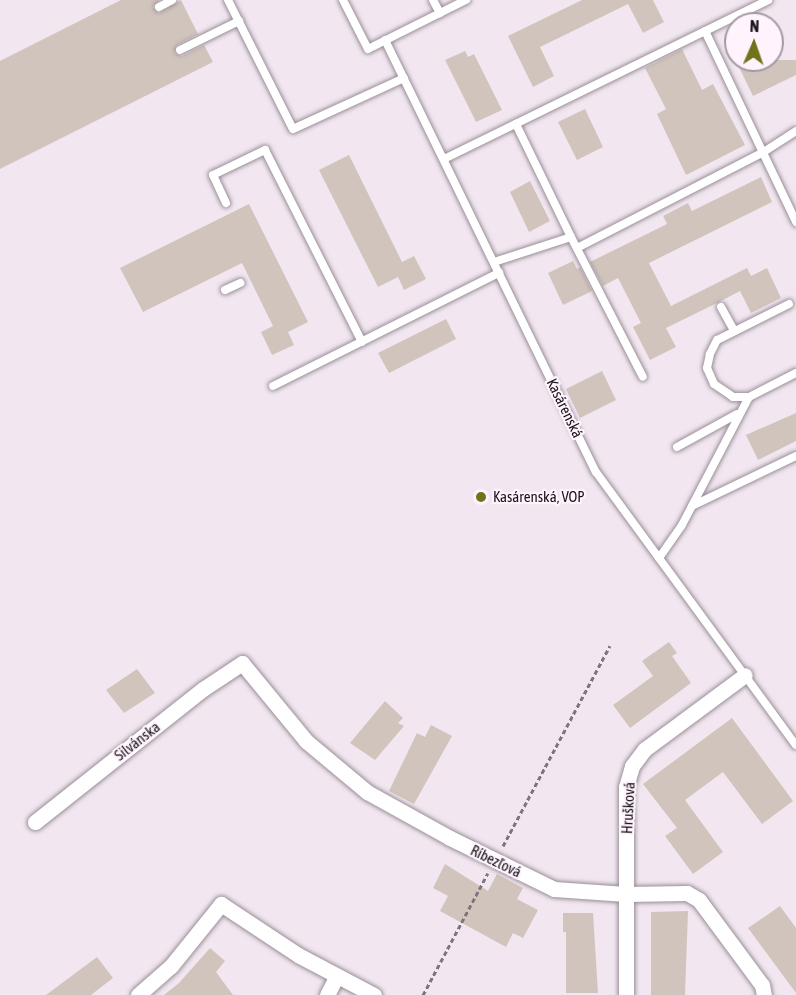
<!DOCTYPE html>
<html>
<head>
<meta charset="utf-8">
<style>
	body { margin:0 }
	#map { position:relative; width:796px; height:995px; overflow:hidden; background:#f2e7f1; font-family:"Asap Condensed",sans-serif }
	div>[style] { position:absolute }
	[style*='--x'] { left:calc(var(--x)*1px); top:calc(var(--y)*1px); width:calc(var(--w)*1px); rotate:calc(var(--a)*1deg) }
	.building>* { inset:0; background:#d1c4bd }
	.path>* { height:3px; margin-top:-1.5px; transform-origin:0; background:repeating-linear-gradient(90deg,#7c757b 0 4.5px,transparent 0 7.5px) }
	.roads { filter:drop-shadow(0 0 2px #998f98) drop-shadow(0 0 2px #998f98) }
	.lane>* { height:8px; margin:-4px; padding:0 4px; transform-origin:4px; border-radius:4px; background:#fff }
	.street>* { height:15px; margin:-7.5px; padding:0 7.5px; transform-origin:7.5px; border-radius:7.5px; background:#fff }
	.dots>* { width:16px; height:16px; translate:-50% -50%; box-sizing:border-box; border:3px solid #fff4fe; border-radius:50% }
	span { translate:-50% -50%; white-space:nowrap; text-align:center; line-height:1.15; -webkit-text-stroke:4.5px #fff4fe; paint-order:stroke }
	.street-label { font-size:15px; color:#181417 }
	.poi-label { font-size:15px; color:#181417 }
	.left { translate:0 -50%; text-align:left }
	.north { position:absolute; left:724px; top:12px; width:60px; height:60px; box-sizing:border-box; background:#fff4fe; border:2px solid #a39aa2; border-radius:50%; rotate:2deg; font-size:16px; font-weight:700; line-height:24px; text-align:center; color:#181417 }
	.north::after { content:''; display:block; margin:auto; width:21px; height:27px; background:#707319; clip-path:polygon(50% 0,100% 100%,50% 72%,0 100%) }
</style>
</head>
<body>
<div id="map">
	<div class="building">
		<i style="clip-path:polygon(121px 0,159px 0,153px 7px,159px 13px,181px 0,198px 34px,177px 45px,175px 53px,182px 56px,204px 45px,213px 62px,0 169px,0 61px)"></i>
		<i style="clip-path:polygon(582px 0,653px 0,664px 22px,643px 33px,628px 4px,579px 28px,540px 47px,554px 76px,533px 87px,508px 36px)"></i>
		<i style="clip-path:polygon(682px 49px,702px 90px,713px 84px,745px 145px,686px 175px,657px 114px,666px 109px,645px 68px)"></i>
		<i style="clip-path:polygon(465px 51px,468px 57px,474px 54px,502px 110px,476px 122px,445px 60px)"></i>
		<i style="clip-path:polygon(748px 60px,796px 60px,796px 75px,753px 96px,738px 65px)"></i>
		<i style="clip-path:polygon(585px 109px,603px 147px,577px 160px,558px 122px)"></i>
		<i style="clip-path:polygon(349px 155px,402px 262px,414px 256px,426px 279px,404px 290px,398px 277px,378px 287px,319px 170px)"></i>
		<i style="clip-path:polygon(761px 177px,772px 202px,649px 263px,671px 306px,747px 268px,751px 276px,767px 268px,781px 298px,751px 313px,740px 291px,719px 302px,666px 328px,676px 347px,650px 360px,633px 327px,641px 323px,618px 278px,603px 286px,590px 262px,667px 224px,663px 216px,688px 203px,692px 211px)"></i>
		<i style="clip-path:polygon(530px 181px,550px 221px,529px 232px,510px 192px)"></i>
		<i style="clip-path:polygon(249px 204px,308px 322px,288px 332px,294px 345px,272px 355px,261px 332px,273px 326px,242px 263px,143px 312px,120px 268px)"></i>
		<i style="clip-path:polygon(573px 261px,577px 269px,580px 267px,592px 291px,563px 305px,548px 273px)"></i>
		<i style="clip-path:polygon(446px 319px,456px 339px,389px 373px,378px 353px)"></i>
		<i style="clip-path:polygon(602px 371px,616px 400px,580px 418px,566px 389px)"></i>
		<i style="clip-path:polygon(796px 413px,796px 441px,758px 460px,746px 435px)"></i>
		<i style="clip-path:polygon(669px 642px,677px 653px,672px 656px,691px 683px,630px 728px,613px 705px,653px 676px,642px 661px)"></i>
		<i style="clip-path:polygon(137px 669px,155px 693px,124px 713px,106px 690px)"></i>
		<i style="clip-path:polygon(385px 701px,403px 718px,398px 723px,404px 726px,375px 760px,350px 743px)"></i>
		<i style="clip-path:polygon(732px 718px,793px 801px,762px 824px,723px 772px,685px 800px,723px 852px,693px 874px,665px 836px,677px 828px,643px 784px)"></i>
		<i style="clip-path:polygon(431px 725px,452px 736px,414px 804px,389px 791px,417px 733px,425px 737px)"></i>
		<i style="clip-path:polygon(445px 864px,488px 891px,497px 874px,523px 888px,517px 899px,538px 910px,523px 938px,513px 933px,506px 947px,440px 911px,448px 896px,433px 888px)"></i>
		<i style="clip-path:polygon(780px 906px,796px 928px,796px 993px,748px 928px)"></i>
		<i style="clip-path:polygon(688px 911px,685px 995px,651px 995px,651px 912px)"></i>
		<i style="clip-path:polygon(563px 913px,593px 913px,598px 993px,566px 993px,566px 932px,563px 932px)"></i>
		<i style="clip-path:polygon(210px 948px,225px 961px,216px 972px,233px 995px,164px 995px,179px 983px)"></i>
		<i style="clip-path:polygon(97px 957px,113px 978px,91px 995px,46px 995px)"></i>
	</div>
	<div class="path">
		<i style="--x:503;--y:846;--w:227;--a:-61.9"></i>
		<i style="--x:423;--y:995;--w:138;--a:-62"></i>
	</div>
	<div class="roads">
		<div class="lane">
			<i style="--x:228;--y:0;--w:144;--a:63.3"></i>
			<i style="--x:293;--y:129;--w:122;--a:-24.7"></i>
			<i style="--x:343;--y:0;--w:55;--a:63"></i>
			<i style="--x:368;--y:49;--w:110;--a:-26.6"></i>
			<i style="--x:433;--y:0;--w:15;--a:62"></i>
			<i style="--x:159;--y:7;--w:15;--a:-28"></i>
			<i style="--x:705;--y:31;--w:212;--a:64.5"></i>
			<i style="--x:385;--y:40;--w:481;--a:64"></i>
			<i style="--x:596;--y:472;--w:338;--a:53.8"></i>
			<i style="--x:180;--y:50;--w:66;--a:-26.2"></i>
			<i style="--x:444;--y:159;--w:361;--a:-26.1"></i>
			<i style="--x:226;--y:203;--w:31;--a:-115"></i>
			<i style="--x:213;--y:175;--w:58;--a:-25.7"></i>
			<i style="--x:265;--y:150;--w:215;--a:63.2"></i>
			<i style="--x:571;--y:237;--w:157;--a:62.8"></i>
			<i style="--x:577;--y:248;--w:208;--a:-27.2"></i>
			<i style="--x:762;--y:153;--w:40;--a:-32.9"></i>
			<i style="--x:494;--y:262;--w:81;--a:-18"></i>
			<i style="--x:571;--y:237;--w:126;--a:-116"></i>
			<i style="--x:225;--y:290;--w:17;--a:-25"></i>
			<i style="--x:789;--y:304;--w:80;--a:153.4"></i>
			<i style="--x:717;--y:340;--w:16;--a:117"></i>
			<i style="--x:710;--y:354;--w:14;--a:102"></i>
			<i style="--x:707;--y:368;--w:17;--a:66"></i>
			<i style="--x:714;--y:384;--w:23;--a:34"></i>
			<i style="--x:733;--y:397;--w:16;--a:0"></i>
			<i style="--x:749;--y:397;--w:53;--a:-27.1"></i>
			<i style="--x:721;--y:307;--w:26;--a:61"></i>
			<i style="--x:273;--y:386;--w:253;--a:-26.6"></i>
			<i style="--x:677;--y:447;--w:68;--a:-28.8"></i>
			<i style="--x:692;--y:506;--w:115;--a:-25.7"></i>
			<i style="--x:659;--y:558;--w:40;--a:-55.1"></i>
			<i style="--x:682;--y:525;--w:144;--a:-62.4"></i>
		</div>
		<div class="street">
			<i style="--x:35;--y:822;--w:214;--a:-38.4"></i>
			<i style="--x:203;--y:689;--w:47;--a:-33.7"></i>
			<i style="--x:242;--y:663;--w:101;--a:50.6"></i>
			<i style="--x:306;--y:741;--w:80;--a:39.9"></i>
			<i style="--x:367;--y:792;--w:95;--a:29"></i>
			<i style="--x:450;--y:838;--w:116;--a:26.1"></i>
			<i style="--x:554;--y:889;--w:72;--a:4"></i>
			<i style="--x:626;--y:894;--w:61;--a:-0.9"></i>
			<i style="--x:687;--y:893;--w:14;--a:30"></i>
			<i style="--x:699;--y:900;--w:106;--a:53.5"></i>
			<i style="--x:762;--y:985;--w:10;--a:79"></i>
			<i style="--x:138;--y:995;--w:44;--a:-41.3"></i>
			<i style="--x:171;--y:966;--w:80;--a:-51.1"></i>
			<i style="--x:221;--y:904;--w:92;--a:33.5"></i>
			<i style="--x:298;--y:955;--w:86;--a:27.8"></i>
			<i style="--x:327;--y:995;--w:20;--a:-63"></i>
			<i style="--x:626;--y:995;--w:208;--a:-90"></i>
			<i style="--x:626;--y:787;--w:22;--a:-74"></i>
			<i style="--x:632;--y:766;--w:21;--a:-53"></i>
			<i style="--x:645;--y:749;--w:124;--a:-36.5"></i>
		</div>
	</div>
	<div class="dots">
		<i style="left:481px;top:497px;background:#707319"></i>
	</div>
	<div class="street-label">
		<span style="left:565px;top:408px;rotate:64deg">Kasárenská</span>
		<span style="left:137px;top:741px;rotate:-38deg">Silvánska</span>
		<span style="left:628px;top:808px;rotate:-87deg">Hrušková</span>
		<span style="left:496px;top:861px;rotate:26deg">Ríbezľová</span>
	</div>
	<div class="poi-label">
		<span class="left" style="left:493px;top:497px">Kasárenská, VOP</span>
	</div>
	<div class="north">N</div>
</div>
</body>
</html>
